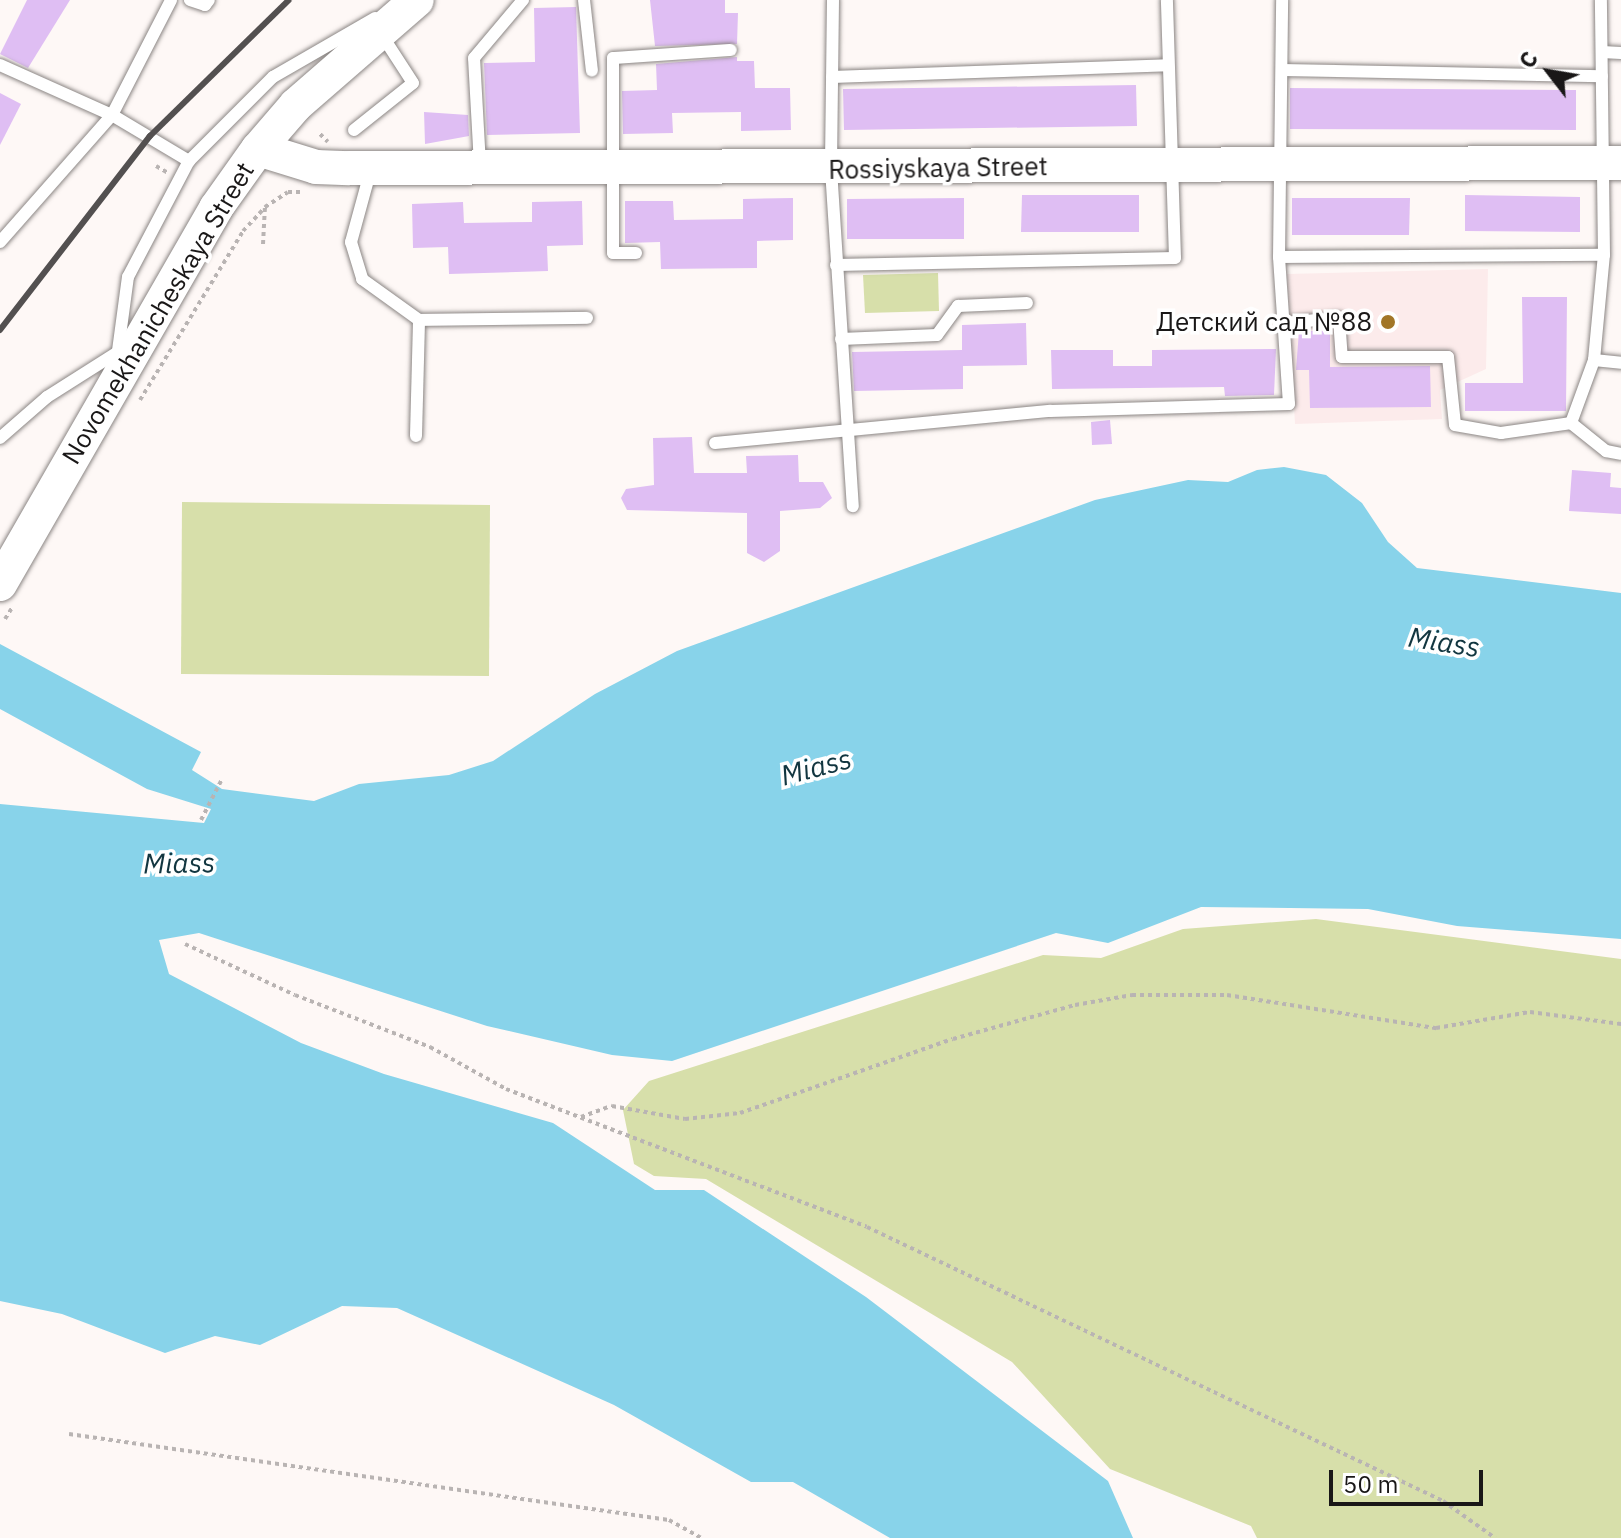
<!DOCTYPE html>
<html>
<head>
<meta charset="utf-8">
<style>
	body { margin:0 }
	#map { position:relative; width:1621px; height:1538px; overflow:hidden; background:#fef8f6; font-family:"IBM Plex Sans",sans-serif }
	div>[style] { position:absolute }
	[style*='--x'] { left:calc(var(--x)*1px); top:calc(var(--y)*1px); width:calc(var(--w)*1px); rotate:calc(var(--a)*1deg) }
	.education>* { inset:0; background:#fcebeb }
	.green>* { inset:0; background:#d7dfaa }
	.water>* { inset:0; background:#88d3ea }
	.building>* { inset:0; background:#dfbef3 }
	.path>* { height:4px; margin-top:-2px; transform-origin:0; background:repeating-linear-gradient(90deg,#b9b4b3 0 4px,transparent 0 8px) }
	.roads { filter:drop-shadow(0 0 2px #8b8684) drop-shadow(0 0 2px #8b8684) }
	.lane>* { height:12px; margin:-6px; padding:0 6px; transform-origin:6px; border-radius:6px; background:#fff }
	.secondary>* { height:34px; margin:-17px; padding:0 17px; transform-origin:17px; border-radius:17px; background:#fff }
	.rail>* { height:6px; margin:-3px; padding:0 3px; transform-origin:3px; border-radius:3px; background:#535050 }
	.dots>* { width:22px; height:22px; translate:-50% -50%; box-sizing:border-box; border:4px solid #fff; border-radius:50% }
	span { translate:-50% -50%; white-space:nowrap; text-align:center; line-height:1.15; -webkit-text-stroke:7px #fff; paint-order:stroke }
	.street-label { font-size:26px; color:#191717 }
	.poi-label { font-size:26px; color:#191717 }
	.right { translate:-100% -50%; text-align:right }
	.water-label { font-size:28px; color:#123640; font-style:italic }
	.north { position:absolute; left:1509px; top:32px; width:80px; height:80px; -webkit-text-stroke:6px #fff; paint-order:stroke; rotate:301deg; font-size:22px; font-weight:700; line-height:32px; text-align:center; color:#191717 }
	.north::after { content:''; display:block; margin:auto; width:28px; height:36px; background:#191717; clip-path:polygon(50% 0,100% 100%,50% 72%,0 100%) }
	.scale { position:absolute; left:1329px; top:1470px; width:154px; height:36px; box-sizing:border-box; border:4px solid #191717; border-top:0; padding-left:10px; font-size:24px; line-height:28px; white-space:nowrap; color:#191717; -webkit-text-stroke:6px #fff; paint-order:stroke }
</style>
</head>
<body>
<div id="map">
	<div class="education">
		<i style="clip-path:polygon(1488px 269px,1486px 369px,1440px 390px,1442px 419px,1295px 424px,1287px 274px)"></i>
	</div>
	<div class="green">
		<i style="clip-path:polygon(938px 273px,939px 311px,865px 313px,863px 275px)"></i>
		<i style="clip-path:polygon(182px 502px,490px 505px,489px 676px,181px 674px)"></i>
		<i style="clip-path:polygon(1316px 919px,1621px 959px,1621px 1538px,1257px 1538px,1251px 1526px,1110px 1469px,1012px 1362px,706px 1179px,654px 1176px,634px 1164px,623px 1110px,649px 1081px,1043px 955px,1101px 958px,1183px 929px)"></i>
	</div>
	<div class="water">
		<i style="clip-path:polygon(1284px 467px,1326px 475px,1362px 503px,1388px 542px,1417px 568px,1621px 593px,1621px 939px,1457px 926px,1368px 909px,1201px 907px,1108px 943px,1056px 933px,672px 1061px,612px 1055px,487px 1026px,199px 933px,159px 940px,169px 974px,301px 1043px,384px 1074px,553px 1123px,655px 1190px,704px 1190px,866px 1297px,1108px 1481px,1133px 1538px,890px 1538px,793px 1482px,751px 1482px,614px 1405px,397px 1308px,342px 1306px,260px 1345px,215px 1336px,165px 1353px,62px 1314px,0 1301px,0 804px,204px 823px,211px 809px,147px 789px,0 709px,0 644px,201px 752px,192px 770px,222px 789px,314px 801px,359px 784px,449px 775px,493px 761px,595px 694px,677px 651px,1095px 500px,1188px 480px,1228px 482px,1257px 470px)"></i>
	</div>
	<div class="building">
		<i style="clip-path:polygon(27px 0,70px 0,28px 68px,0 54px)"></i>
		<i style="clip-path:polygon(650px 0,725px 0,725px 13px,738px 13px,737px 44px,655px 46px)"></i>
		<i style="clip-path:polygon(576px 7px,580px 133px,487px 135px,484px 63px,535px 62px,534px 8px)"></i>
		<i style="clip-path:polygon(737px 57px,737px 61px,754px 61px,755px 88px,790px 88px,791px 130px,741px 131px,741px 112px,672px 113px,673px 133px,623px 134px,622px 91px,657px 90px,656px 64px)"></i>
		<i style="clip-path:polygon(1136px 85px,1137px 126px,844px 130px,843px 89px)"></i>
		<i style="clip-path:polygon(1290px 88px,1576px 90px,1576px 130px,1290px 129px)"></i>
		<i style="clip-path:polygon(0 93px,21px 104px,0 145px)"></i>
		<i style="clip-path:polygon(424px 112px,468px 115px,469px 136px,425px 144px)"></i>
		<i style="clip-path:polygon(1022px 195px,1139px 195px,1139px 232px,1021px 232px)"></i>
		<i style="clip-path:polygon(1465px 195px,1580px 197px,1580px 232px,1465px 231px)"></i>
		<i style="clip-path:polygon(793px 198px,793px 240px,757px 241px,757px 268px,661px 269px,660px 242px,625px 243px,625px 201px,673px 201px,674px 220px,743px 219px,743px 199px)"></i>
		<i style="clip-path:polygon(964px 198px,964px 239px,847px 239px,847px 199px)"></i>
		<i style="clip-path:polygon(1292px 198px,1410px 198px,1409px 235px,1292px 235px)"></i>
		<i style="clip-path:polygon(582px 201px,583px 245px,547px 246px,548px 271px,449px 274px,448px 247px,413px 248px,412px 204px,463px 202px,464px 223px,532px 222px,532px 202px)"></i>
		<i style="clip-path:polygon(1522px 297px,1567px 297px,1566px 411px,1465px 411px,1465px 383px,1523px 383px)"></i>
		<i style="clip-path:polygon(1026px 323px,1027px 365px,963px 366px,963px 389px,854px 391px,852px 352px,962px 350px,962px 325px)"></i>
		<i style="clip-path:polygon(1299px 331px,1330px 331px,1330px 367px,1430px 366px,1431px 407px,1310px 408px,1309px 370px,1296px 370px)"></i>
		<i style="clip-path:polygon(1276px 349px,1274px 395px,1225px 396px,1224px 387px,1052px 389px,1051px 350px,1113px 350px,1113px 366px,1152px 366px,1152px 350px)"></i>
		<i style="clip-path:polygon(1110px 420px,1112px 444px,1092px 445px,1091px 422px)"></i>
		<i style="clip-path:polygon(692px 437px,694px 473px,747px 473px,746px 456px,798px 455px,799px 482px,823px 482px,832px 498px,820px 508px,780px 511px,780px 551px,764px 562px,747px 553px,747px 513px,627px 510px,621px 498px,626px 489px,654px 485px,653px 438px)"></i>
		<i style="clip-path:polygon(1572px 470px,1611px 473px,1610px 487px,1621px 488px,1621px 514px,1569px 511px)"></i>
	</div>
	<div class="path">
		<i style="--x:320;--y:134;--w:11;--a:45"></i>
		<i style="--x:156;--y:166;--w:14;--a:30"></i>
		<i style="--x:263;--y:244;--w:37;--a:-87"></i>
		<i style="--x:140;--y:400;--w:198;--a:-58.6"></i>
		<i style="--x:243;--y:231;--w:33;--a:-47"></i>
		<i style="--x:265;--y:207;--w:27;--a:-33"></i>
		<i style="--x:288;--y:192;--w:14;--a:0"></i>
		<i style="--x:5;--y:619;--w:13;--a:-58"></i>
		<i style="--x:201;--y:820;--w:44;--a:-62.9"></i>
		<i style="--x:185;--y:944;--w:121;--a:24.9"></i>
		<i style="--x:295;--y:995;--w:145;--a:21.1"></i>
		<i style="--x:430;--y:1047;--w:87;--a:28.9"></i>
		<i style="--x:506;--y:1089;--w:386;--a:20.9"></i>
		<i style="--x:867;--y:1227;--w:638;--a:25.44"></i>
		<i style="--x:1443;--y:1501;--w:64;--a:35.4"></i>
		<i style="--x:581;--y:1117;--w:33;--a:-20"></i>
		<i style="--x:612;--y:1106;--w:74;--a:10.1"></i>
		<i style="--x:685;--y:1119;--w:55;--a:-6.2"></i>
		<i style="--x:740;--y:1113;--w:225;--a:-19.2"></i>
		<i style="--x:953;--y:1039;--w:127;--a:-15.6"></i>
		<i style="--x:1075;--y:1005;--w:58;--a:-10"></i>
		<i style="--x:1132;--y:995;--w:95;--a:0"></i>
		<i style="--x:1227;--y:995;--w:212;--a:9"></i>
		<i style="--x:1436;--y:1028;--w:95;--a:-9.7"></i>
		<i style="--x:1530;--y:1012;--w:92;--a:7.5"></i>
		<i style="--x:69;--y:1434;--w:606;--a:8.16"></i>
		<i style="--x:669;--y:1520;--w:37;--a:29"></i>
	</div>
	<div class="roads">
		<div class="lane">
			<i style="--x:190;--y:0;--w:16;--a:18"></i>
			<i style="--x:205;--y:5;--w:6;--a:-51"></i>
			<i style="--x:584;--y:0;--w:71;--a:83.6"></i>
			<i style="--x:833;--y:0;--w:169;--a:90.7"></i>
			<i style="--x:831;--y:169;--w:338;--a:86.3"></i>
			<i style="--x:1602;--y:52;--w:19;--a:3"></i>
			<i style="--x:0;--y:65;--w:123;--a:24.1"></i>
			<i style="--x:112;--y:115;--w:90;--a:30.9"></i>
			<i style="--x:1282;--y:70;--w:320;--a:1.1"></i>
			<i style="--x:832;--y:77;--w:336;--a:-2"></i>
			<i style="--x:354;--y:130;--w:75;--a:-38.5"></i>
			<i style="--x:413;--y:83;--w:57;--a:-122.9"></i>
			<i style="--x:480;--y:165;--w:107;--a:-93.2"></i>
			<i style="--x:474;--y:58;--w:76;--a:-49.8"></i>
			<i style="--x:371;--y:169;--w:76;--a:105.3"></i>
			<i style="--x:351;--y:242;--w:39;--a:73"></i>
			<i style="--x:362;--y:279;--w:70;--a:35.7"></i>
			<i style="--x:419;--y:320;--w:168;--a:-0.7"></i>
			<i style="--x:0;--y:242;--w:169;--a:-48.6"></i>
			<i style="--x:112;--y:115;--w:129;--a:-62.8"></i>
			<i style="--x:636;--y:253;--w:23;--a:180"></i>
			<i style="--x:613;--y:253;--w:195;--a:-90"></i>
			<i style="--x:613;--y:58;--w:118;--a:-3.9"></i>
			<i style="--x:1279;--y:257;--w:325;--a:-0.4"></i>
			<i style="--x:836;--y:265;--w:339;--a:-1.2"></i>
			<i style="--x:1175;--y:258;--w:258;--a:-91.8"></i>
			<i style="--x:1284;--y:323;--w:55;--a:-5.2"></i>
			<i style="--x:1339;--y:318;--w:39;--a:86"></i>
			<i style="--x:1342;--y:357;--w:106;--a:0"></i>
			<i style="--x:1448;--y:357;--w:68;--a:84.1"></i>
			<i style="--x:1455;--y:425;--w:47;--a:9.9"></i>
			<i style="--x:1501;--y:433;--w:71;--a:-8.1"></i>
			<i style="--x:1571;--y:423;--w:67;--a:-69.9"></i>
			<i style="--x:1594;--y:360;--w:105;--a:-84.6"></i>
			<i style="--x:1604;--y:255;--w:255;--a:-90.7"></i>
			<i style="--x:841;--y:339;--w:96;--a:-2.4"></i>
			<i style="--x:937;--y:335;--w:36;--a:-54"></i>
			<i style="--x:958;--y:306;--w:69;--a:-2.5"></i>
			<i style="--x:117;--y:358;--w:82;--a:-82.3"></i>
			<i style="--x:128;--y:277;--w:131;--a:-62.3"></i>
			<i style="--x:189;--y:161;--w:119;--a:-45"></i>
			<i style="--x:273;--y:77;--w:118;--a:-30"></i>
			<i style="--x:1594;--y:360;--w:27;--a:6"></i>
			<i style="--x:1571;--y:423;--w:45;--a:38.7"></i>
			<i style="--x:1606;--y:451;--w:15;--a:11"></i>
			<i style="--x:416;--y:436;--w:116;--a:-88.5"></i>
			<i style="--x:0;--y:438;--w:62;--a:-41.1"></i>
			<i style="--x:47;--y:397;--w:84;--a:-32.4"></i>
			<i style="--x:715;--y:443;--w:337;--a:-5.5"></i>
			<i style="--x:1050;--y:411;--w:239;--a:-1.7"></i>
			<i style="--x:1289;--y:404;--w:147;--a:-93.9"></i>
			<i style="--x:1279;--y:257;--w:257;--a:-89.3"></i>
		</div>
		<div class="secondary">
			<i style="--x:258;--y:149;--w:61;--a:17.2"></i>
			<i style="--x:316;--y:167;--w:33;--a:2"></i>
			<i style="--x:349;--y:168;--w:1272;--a:-0.23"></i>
			<i style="--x:0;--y:584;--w:434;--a:-60.1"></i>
			<i style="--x:216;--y:208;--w:72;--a:-54.6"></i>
			<i style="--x:258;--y:149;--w:58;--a:-49.2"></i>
			<i style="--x:296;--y:105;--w:160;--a:-41"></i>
		</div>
	</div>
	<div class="rail">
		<i style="--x:0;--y:330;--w:245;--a:-52.3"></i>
		<i style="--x:150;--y:136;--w:194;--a:-44.4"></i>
	</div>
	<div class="dots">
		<i style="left:1388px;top:322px;background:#a27627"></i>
	</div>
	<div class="street-label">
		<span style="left:938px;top:168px;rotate:-1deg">Rossiyskaya Street</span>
		<span style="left:158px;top:313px;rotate:-59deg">Novomekhanicheskaya Street</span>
	</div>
	<div class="poi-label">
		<span class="right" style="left:1372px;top:322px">Детский сад №88</span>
	</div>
	<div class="water-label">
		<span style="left:1444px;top:642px;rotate:9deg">Miass</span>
		<span style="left:816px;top:767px;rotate:-15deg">Miass</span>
		<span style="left:179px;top:863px;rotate:-1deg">Miass</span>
	</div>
	<div class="north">С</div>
	<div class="scale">50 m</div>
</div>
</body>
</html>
